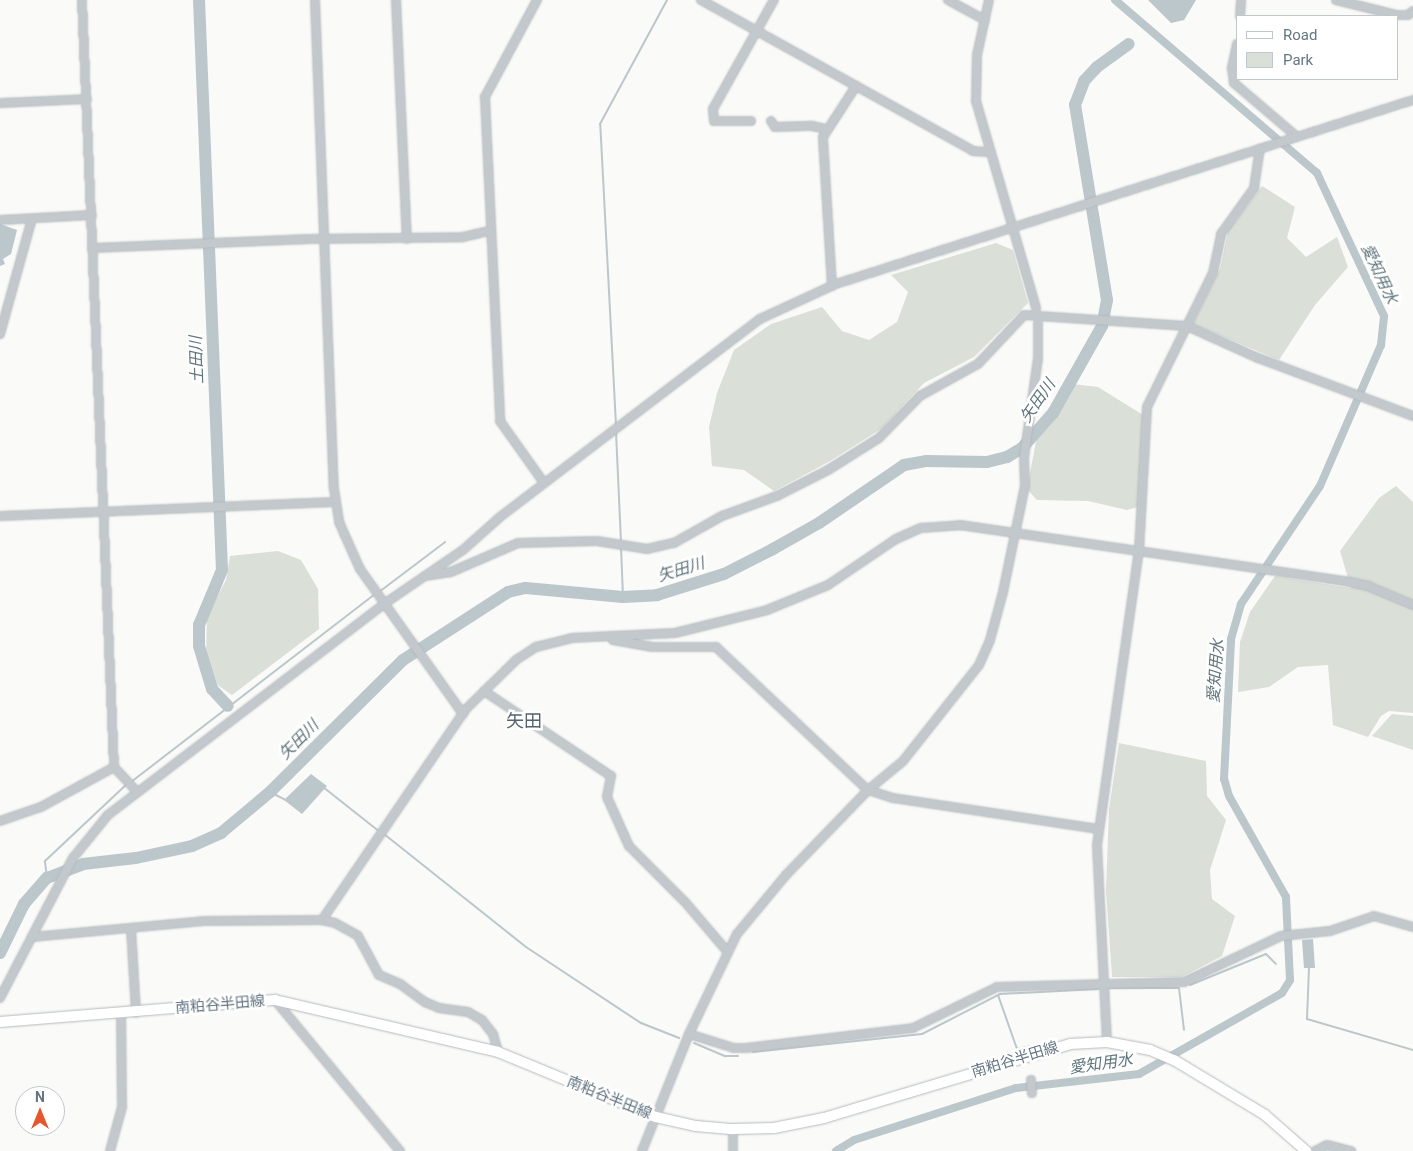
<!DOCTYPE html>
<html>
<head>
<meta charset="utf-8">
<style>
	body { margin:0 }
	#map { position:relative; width:1413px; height:1151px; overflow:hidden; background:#fafaf8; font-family:Roboto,"Noto Sans JP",sans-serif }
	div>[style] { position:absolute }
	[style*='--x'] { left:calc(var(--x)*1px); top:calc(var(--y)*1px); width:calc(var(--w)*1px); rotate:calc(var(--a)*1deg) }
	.green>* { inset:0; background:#dadfd7 }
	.water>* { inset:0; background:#bbc7cb }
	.stream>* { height:2px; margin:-1px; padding:0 1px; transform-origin:1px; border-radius:1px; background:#bbc7cb }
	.canal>* { height:8px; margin:-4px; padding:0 4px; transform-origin:4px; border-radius:4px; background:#bbc7cb }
	.river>* { height:12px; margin:-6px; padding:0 6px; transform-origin:6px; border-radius:6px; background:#bbc7cb }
	.roads { filter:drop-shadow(0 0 1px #b5babe) drop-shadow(0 0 1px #b5babe) }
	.minor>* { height:8px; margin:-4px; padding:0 4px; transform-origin:4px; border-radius:4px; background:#c3c8cc }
	.major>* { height:10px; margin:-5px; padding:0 5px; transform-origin:5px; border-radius:5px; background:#fff }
	.minor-bridge>* { height:8px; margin:-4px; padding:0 4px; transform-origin:4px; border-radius:4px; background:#c3c8cc }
	span { translate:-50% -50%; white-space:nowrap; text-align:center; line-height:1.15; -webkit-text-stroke:5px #fff; paint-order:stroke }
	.street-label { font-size:15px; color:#657683 }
	.water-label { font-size:16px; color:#60757c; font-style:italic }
	.quarter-label { font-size:18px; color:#57646e }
	.legend { position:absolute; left:1236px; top:15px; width:162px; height:65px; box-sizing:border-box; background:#fff; border:1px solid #c1c8cd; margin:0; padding:6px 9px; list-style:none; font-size:15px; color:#657683 }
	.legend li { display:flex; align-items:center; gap:10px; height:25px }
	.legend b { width:25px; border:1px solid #c1c8cd }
	.north { position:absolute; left:15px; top:1086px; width:50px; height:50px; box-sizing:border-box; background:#fff; border:1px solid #c1c8cd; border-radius:50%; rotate:0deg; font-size:14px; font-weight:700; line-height:20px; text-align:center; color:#657683 }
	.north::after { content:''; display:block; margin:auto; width:18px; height:22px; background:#e4572e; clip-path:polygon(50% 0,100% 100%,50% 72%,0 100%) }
</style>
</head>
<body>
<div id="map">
	<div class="green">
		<i style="clip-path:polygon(1262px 186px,1295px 207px,1287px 238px,1306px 257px,1337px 237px,1348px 267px,1315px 305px,1279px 360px,1193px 324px,1220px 269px,1228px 231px)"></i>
		<i style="clip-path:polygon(996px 243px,1013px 250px,1028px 303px,974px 357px,924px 383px,881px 429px,830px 461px,774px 491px,744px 470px,712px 466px,709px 427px,717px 393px,734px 350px,771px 324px,822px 307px,842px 331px,869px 340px,897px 322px,908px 292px,891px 275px)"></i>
		<i style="clip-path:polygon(1072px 384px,1098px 387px,1143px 415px,1138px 507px,1127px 510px,1088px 501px,1037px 500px,1027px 489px,1036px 441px,1055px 418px)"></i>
		<i style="clip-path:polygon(1396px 486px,1413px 502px,1413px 713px,1389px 711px,1381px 716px,1368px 737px,1333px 725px,1328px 665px,1298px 667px,1269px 687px,1238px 692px,1240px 642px,1250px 612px,1275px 576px,1351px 588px,1340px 551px,1379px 498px)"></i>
		<i style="clip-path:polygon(278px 551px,301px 560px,318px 589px,319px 629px,232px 695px,213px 682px,206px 658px,207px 616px,226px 580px,230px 556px)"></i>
		<i style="clip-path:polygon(1392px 714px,1413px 716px,1413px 750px,1372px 736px)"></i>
		<i style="clip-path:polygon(1119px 743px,1206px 761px,1207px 796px,1226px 820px,1210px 870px,1212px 899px,1235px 916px,1222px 956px,1182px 977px,1112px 977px,1106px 890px,1109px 809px)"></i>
	</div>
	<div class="water">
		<i style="clip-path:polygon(1148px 0,1196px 0,1184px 20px,1171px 23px)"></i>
		<i style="clip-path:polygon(0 224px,17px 230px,11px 254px,3px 259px,5px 264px,0 266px,0 272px)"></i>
		<i style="clip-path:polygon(311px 774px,327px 786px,302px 814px,284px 800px)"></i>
		<i style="clip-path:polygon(1313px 939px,1315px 968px,1304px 968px,1302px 940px)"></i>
	</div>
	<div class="stream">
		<i style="--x:616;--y:425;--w:301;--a:-93"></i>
		<i style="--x:600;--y:124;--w:141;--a:-61.6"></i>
		<i style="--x:616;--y:432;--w:111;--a:87.4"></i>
		<i style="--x:621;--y:547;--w:50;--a:87.7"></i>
		<i style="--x:379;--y:592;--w:83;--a:-37.1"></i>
		<i style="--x:131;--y:782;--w:308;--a:-37.6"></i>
		<i style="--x:323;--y:787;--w:73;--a:38.3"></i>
		<i style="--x:270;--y:792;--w:18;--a:27"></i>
		<i style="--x:384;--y:834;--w:181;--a:38.5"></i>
		<i style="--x:526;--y:947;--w:138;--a:33.5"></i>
		<i style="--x:641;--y:1023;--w:41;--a:21.5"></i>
		<i style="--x:47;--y:878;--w:17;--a:-97"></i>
		<i style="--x:45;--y:861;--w:112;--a:-43.2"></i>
		<i style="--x:1309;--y:967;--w:52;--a:92.2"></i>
		<i style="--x:1307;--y:1019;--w:110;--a:16.3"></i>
		<i style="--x:1190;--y:985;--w:82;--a:-22.2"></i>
		<i style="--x:1266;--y:954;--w:14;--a:45"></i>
		<i style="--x:1109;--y:988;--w:70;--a:0"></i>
		<i style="--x:1179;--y:988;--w:42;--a:83.2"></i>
		<i style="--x:998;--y:995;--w:57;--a:70.6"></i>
		<i style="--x:1017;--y:1049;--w:39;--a:-12"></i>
		<i style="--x:694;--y:1043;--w:34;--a:23"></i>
		<i style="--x:725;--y:1056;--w:13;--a:0"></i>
		<i style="--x:753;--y:1052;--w:170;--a:-6.1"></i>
		<i style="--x:922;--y:1034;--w:88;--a:-27.1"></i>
		<i style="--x:1000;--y:994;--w:98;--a:-2.9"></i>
	</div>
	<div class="canal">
		<i style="--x:836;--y:1151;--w:21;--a:-31"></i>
		<i style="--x:854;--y:1140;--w:170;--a:-17.8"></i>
		<i style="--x:1016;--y:1088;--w:124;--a:-6.5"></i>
		<i style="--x:1139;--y:1074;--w:164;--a:-29.5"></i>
		<i style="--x:1282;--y:993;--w:15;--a:-58"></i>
		<i style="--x:1290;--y:980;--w:83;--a:-92.8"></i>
		<i style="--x:1286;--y:897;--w:116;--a:-119.4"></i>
		<i style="--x:1229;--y:796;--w:18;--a:-106"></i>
		<i style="--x:1224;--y:779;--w:140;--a:-87.1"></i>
		<i style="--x:1231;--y:639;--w:36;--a:-74"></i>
		<i style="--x:1241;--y:604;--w:142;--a:-56.2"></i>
		<i style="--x:1320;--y:486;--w:154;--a:-66.6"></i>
		<i style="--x:1381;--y:345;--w:29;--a:-84"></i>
		<i style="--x:1384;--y:316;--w:158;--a:-115.1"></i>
		<i style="--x:1317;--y:173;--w:266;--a:-139.4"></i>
	</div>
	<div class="river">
		<i style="--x:199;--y:0;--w:570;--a:87.69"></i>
		<i style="--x:222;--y:570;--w:60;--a:112.7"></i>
		<i style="--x:199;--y:625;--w:21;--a:90"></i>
		<i style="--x:199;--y:646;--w:45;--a:73.2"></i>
		<i style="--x:212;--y:689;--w:23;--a:47"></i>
		<i style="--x:0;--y:953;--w:55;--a:-63.9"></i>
		<i style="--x:24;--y:904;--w:35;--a:-49"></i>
		<i style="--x:47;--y:878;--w:39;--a:-21"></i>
		<i style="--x:83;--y:864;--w:53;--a:-6.5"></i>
		<i style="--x:136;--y:858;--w:57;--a:-12.1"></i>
		<i style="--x:192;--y:846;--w:32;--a:-24"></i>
		<i style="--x:221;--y:833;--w:64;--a:-39.9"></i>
		<i style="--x:270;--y:792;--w:187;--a:-44.8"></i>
		<i style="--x:403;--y:660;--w:125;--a:-32.9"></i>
		<i style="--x:508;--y:592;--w:18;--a:-13"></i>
		<i style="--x:526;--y:588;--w:97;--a:5.3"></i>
		<i style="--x:623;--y:597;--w:34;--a:-3"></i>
		<i style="--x:657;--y:595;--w:70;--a:-17.4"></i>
		<i style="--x:724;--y:574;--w:55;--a:-27"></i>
		<i style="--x:773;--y:549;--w:53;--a:-29.5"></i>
		<i style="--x:819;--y:523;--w:103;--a:-34.3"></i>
		<i style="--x:904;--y:465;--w:22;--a:-10"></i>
		<i style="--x:926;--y:461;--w:61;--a:0.9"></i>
		<i style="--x:987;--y:462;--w:21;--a:-14"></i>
		<i style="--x:1007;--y:457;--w:17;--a:-31"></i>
		<i style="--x:1022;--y:448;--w:47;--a:-48.5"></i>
		<i style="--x:1053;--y:413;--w:100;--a:-60.6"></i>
		<i style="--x:1102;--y:326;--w:26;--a:-79"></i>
		<i style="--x:1107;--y:300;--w:198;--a:-99.3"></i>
		<i style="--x:1075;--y:105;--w:26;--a:-69"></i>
		<i style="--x:1084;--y:81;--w:19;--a:-47"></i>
		<i style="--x:1097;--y:67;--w:39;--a:-36"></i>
	</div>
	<div class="roads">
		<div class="minor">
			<i style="--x:82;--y:0;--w:768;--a:87.61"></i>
			<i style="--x:114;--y:767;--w:33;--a:47"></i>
			<i style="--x:315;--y:0;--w:489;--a:87.8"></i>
			<i style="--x:334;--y:489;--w:33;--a:81"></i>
			<i style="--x:339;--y:522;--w:51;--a:65.9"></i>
			<i style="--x:360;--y:569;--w:178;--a:54.6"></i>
			<i style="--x:396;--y:0;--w:239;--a:87.4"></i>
			<i style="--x:537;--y:0;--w:110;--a:118.2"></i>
			<i style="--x:485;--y:97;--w:324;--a:87.3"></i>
			<i style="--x:500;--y:421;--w:76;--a:54.6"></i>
			<i style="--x:701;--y:0;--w:311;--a:29"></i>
			<i style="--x:973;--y:151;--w:16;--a:4"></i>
			<i style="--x:948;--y:0;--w:42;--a:28.4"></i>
			<i style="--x:989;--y:0;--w:56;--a:102.3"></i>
			<i style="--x:977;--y:55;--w:46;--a:91.2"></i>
			<i style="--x:976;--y:101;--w:215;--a:73.8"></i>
			<i style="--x:1336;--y:0;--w:63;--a:13.8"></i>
			<i style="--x:1397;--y:15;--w:11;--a:0"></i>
			<i style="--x:1408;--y:15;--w:6;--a:-39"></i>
			<i style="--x:1240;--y:16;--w:16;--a:-86"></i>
			<i style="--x:1237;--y:44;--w:25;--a:102"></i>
			<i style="--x:1232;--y:68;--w:15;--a:82"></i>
			<i style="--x:1234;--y:83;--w:82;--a:40.5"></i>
			<i style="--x:0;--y:103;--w:87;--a:-2.6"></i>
			<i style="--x:751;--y:121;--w:37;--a:180"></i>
			<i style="--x:714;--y:121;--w:12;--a:-95"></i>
			<i style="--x:713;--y:109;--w:125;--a:-60.8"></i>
			<i style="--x:771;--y:121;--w:7;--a:56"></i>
			<i style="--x:775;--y:127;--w:37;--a:-2"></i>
			<i style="--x:812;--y:126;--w:14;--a:12"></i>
			<i style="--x:0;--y:220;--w:92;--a:-3.1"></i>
			<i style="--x:93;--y:248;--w:217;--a:-2.4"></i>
			<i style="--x:310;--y:239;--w:153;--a:-0.7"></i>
			<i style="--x:463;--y:237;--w:28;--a:-13"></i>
			<i style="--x:832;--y:286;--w:149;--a:-93.5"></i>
			<i style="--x:823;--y:137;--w:61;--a:-57.1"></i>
			<i style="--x:0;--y:334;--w:119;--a:-74.5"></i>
			<i style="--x:0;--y:516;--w:336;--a:-2.4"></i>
			<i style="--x:425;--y:576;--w:26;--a:-9"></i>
			<i style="--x:451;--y:572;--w:73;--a:-23.4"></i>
			<i style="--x:518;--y:543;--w:79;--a:-1.5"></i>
			<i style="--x:597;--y:541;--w:51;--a:9.1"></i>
			<i style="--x:647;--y:549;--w:28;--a:-13"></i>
			<i style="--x:674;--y:543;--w:55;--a:-29.4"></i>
			<i style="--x:722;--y:516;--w:59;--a:-20"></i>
			<i style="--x:777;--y:496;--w:57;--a:-27"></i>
			<i style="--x:828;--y:470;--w:60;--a:-32.1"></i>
			<i style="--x:879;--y:438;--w:59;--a:-45.7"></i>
			<i style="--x:920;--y:396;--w:66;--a:-28.9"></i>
			<i style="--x:978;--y:364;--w:67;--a:-46.8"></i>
			<i style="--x:1024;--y:315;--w:163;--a:3.9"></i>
			<i style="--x:1187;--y:326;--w:78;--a:24.3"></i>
			<i style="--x:1258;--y:358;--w:165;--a:20.5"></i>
			<i style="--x:611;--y:636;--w:4;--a:63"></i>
			<i style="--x:613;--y:640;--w:40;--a:10"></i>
			<i style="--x:652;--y:647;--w:64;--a:0"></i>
			<i style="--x:716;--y:647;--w:209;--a:43.3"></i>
			<i style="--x:868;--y:790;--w:26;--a:18"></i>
			<i style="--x:893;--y:798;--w:207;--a:8.6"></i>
			<i style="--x:484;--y:691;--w:153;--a:33.8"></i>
			<i style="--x:611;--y:776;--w:21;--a:101"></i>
			<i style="--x:607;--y:797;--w:54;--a:65.8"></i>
			<i style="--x:629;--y:846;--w:79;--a:45"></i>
			<i style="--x:685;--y:902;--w:63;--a:49.5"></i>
			<i style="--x:0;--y:821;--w:43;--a:-18.9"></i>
			<i style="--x:41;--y:807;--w:83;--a:-28.7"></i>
			<i style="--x:322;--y:920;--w:255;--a:-55.7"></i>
			<i style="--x:466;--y:709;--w:70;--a:-44.4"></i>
			<i style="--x:516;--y:660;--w:24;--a:-33"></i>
			<i style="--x:536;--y:647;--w:36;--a:-14"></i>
			<i style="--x:571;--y:638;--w:104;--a:-2.8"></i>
			<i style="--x:675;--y:633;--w:95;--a:-14"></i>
			<i style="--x:767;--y:610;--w:66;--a:-22.3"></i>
			<i style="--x:828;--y:585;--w:82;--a:-34.1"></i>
			<i style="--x:896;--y:539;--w:27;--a:-24"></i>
			<i style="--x:921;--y:528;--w:39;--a:-4"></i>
			<i style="--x:960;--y:525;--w:389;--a:8.3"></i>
			<i style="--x:1345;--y:581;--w:24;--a:12"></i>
			<i style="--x:1368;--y:586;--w:49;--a:22.9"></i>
			<i style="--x:131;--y:928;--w:85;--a:86.6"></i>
			<i style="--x:32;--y:937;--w:172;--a:-5.3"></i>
			<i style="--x:203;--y:921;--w:119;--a:-0.5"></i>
			<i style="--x:322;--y:920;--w:13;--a:13"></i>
			<i style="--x:335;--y:923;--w:26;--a:29"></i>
			<i style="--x:358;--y:936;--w:44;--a:61.7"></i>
			<i style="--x:379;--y:975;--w:23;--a:23"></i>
			<i style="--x:400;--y:984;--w:31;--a:36"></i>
			<i style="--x:425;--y:1002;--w:15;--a:23"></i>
			<i style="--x:439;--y:1008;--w:29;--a:8"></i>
			<i style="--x:468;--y:1012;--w:16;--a:30"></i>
			<i style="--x:482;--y:1020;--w:18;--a:52"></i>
			<i style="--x:493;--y:1034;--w:19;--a:74"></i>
			<i style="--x:0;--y:998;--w:158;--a:-62.5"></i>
			<i style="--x:73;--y:858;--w:55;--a:-50.9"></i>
			<i style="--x:108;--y:815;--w:347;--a:-37.4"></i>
			<i style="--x:384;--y:604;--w:96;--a:-34.4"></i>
			<i style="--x:463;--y:550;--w:50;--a:-41.7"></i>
			<i style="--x:500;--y:517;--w:327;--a:-37.3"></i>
			<i style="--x:760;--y:319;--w:84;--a:-24.7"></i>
			<i style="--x:836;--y:284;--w:606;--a:-17.69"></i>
			<i style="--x:275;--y:1000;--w:196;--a:50.4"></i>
			<i style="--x:689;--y:1034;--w:47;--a:17.3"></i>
			<i style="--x:734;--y:1048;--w:12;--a:0"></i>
			<i style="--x:746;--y:1048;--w:168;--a:-6.8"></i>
			<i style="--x:913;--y:1028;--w:93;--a:-26"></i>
			<i style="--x:997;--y:987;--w:187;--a:-1.5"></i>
			<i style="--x:1184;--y:982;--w:107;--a:-25.4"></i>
			<i style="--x:1281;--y:936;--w:49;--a:-5.8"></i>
			<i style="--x:1330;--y:931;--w:46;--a:-18.8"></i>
			<i style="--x:1374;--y:916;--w:41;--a:15.8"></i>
			<i style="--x:1107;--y:1042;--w:197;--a:-92.9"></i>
			<i style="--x:1097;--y:845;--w:297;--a:-81.9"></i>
			<i style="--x:1139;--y:551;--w:144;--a:-86.8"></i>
			<i style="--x:1147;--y:407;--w:149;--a:-63.8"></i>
			<i style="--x:1213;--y:273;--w:40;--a:-78"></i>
			<i style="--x:1221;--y:234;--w:57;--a:-54.3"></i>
			<i style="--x:1254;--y:188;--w:40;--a:-81.5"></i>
			<i style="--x:1031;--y:1080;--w:13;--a:86"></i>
			<i style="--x:733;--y:1129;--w:22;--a:90"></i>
			<i style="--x:110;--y:1151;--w:46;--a:-74.7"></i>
			<i style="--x:122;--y:1107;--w:92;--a:-90.6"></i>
			<i style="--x:642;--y:1151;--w:126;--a:-68.1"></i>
			<i style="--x:689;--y:1034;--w:111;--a:-64.4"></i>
			<i style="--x:737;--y:934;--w:77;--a:-50.3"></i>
			<i style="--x:786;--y:875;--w:118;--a:-46"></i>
			<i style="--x:868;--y:790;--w:45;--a:-39.6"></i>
			<i style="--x:903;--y:761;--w:122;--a:-51.6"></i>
			<i style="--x:979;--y:665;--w:27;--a:-66"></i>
			<i style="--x:990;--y:640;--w:50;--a:-74.8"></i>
			<i style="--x:1003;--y:592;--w:108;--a:-78.3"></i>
			<i style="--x:1025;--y:486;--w:28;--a:-92"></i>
			<i style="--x:1024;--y:458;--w:100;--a:-82"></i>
			<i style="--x:1038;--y:359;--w:35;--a:-90"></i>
			<i style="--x:1315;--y:1151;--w:13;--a:-27"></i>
			<i style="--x:1327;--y:1145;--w:25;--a:14"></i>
		</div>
		<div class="major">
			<i style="--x:0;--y:1022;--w:276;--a:-4.6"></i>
			<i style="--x:275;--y:1000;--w:229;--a:13.1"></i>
			<i style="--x:498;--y:1052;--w:171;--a:22.4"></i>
			<i style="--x:656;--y:1117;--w:41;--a:12.7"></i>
			<i style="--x:696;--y:1126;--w:37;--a:5"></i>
			<i style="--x:733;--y:1129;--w:41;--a:-1.4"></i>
			<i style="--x:774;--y:1128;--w:51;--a:-11.3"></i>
			<i style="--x:824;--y:1118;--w:257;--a:-16.7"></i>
			<i style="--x:1070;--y:1044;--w:37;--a:-3"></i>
			<i style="--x:1107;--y:1042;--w:44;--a:10.5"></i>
			<i style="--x:1150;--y:1050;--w:26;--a:23"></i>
			<i style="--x:1174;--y:1060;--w:106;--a:31.1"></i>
			<i style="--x:1265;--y:1115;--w:55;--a:41.3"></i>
		</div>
	</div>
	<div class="minor-bridge">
		<i style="--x:1036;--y:307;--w:17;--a:83"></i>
	</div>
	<div class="street-label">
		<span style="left:220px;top:1005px;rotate:-5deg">南粕谷半田線</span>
		<span style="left:1015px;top:1060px;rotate:-17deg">南粕谷半田線</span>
		<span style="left:609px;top:1098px;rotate:22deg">南粕谷半田線</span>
	</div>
	<div class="water-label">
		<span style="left:1379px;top:274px;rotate:65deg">愛知用水</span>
		<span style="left:197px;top:360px;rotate:-92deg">土田川</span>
		<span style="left:1038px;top:401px;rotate:-55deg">矢田川</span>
		<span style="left:681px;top:570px;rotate:-17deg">矢田川</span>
		<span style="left:1216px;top:671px;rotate:-86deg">愛知用水</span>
		<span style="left:299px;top:740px;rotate:-45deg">矢田川</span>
		<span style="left:1101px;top:1064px;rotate:-8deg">愛知用水</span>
	</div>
	<div class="quarter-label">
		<span style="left:524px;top:721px">矢田</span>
	</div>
	<ul class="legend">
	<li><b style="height:6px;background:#fff"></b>Road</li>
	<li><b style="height:14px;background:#dadfd7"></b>Park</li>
	</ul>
	<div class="north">N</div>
</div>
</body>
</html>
